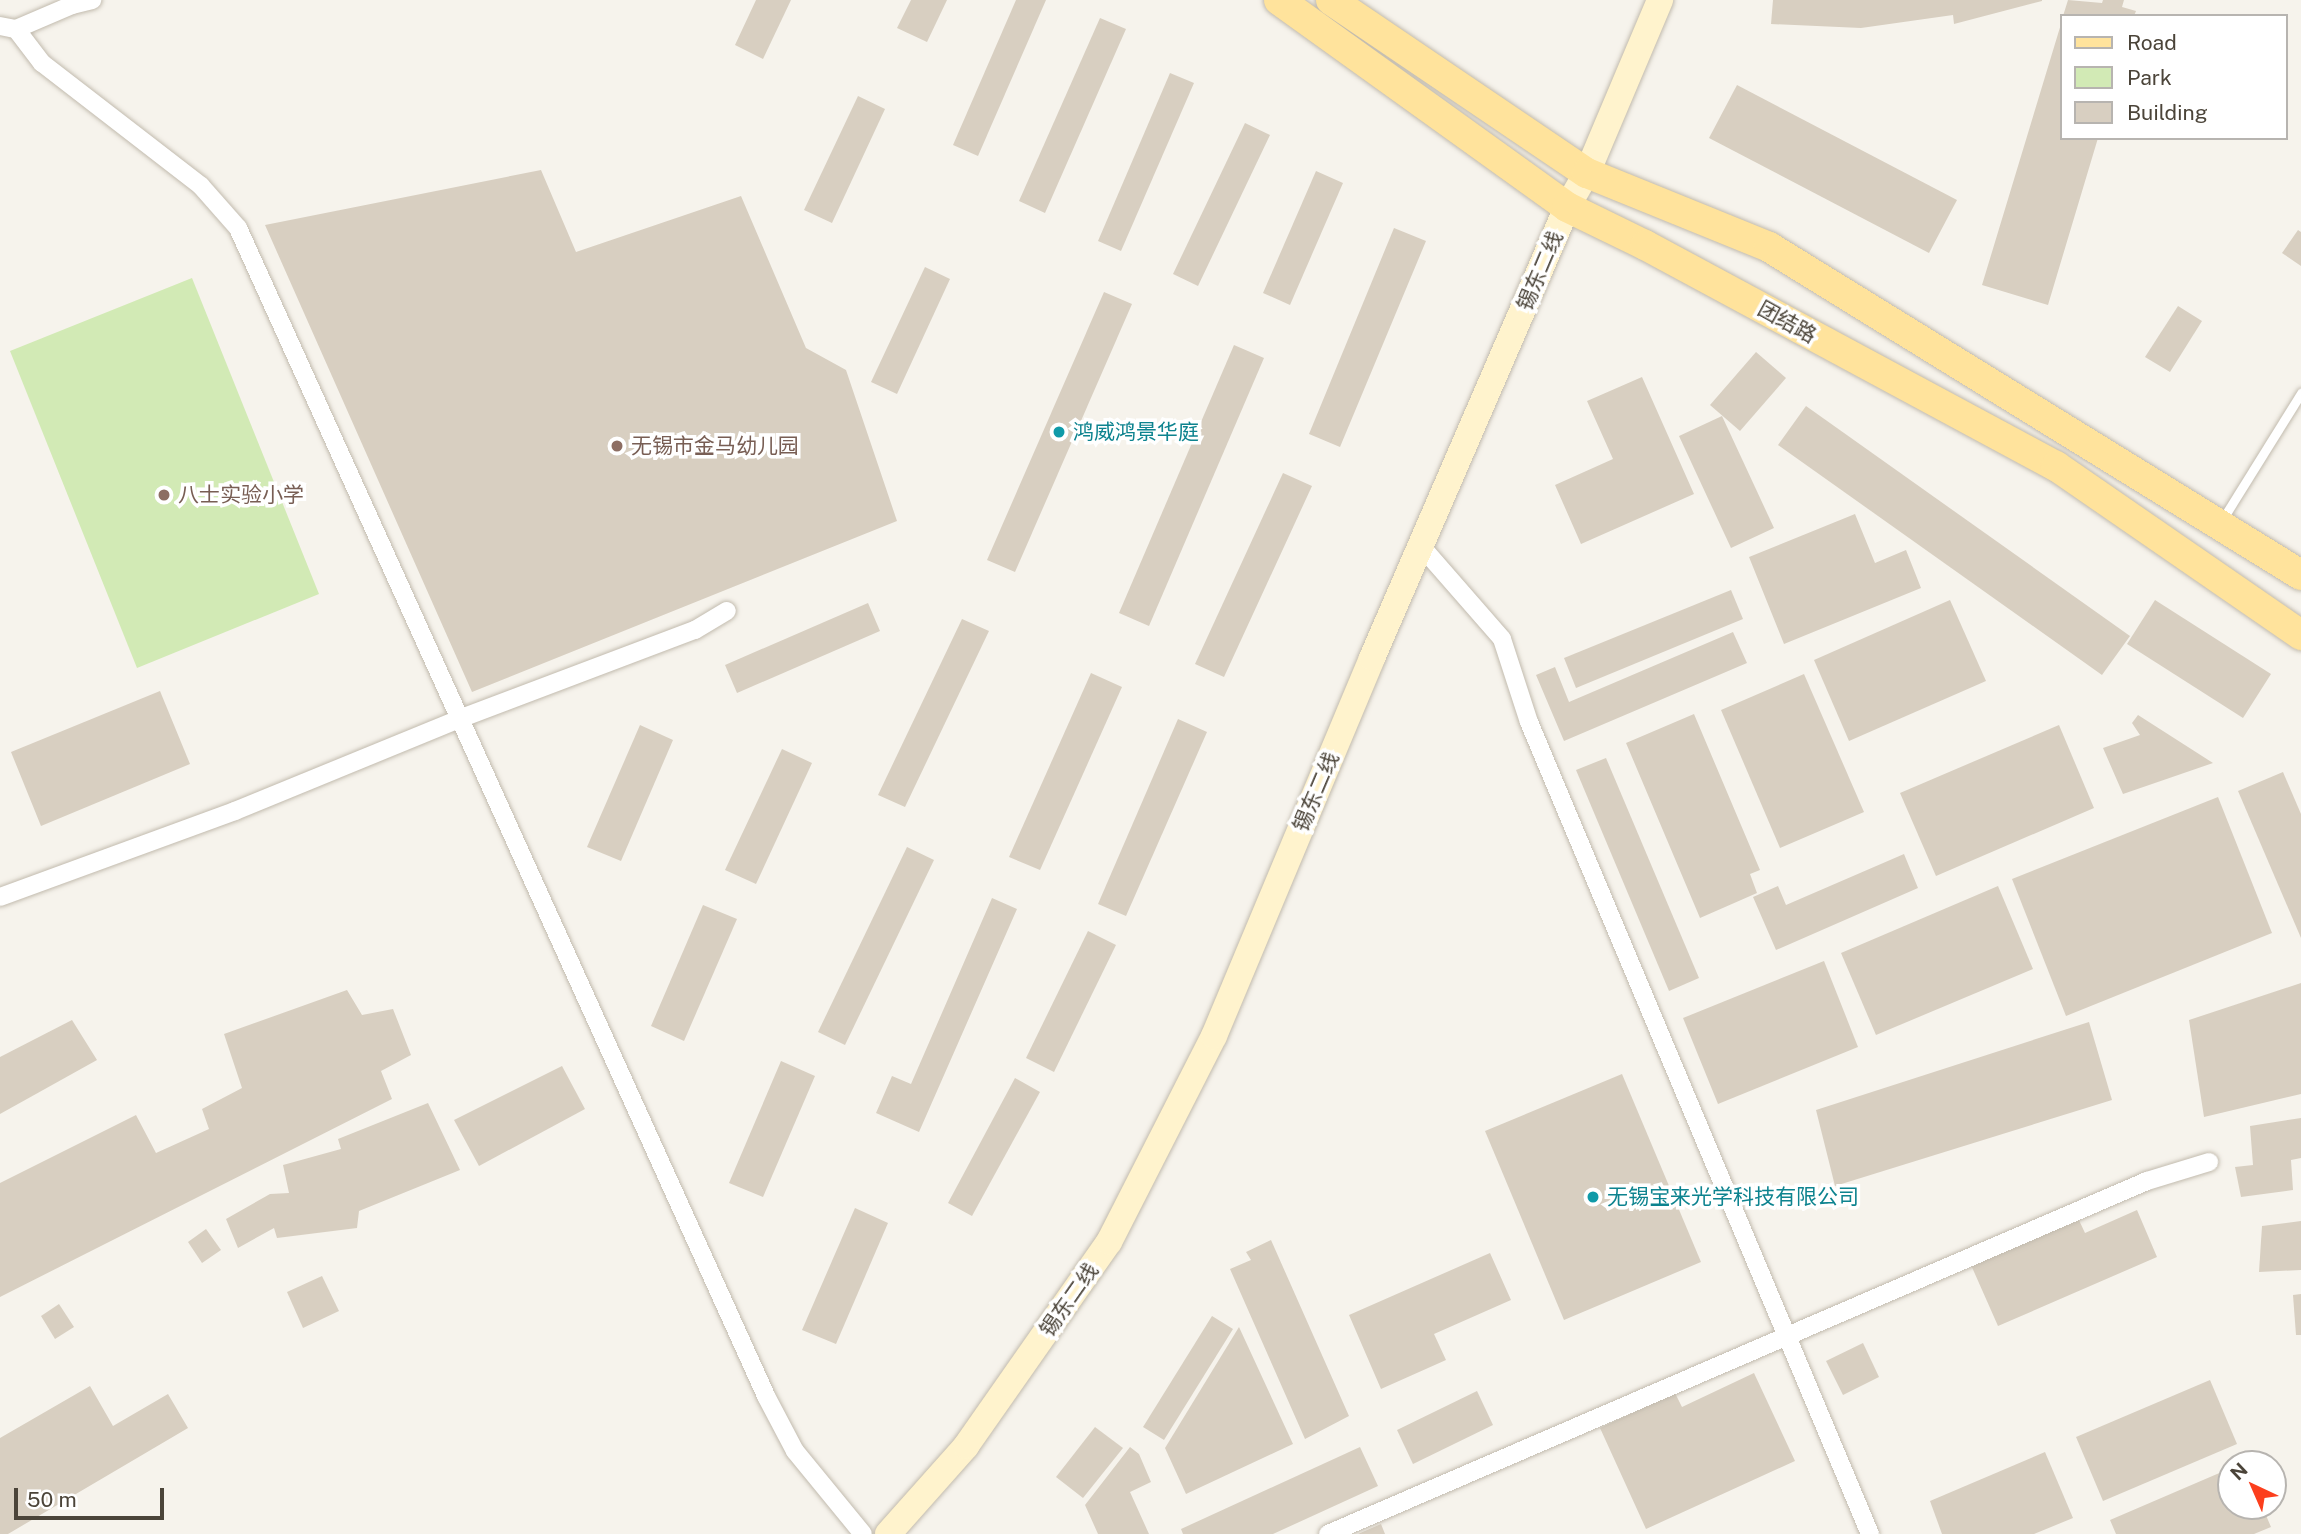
<!DOCTYPE html>
<html>
<head>
<meta charset="utf-8">
<style>
	body { margin:0 }
	#map { position:relative; width:2301px; height:1534px; overflow:hidden; background:#f6f3ec; font-family:"Public Sans","Noto Sans SC",sans-serif }
	div>[style] { position:absolute }
	[style*='--x'] { left:calc(var(--x)*1px); top:calc(var(--y)*1px); width:calc(var(--w)*1px); rotate:calc(var(--a)*1deg) }
	.green>* { inset:0; background:#d2eab5 }
	.building>* { inset:0; background:#d8cfc1 }
	.roads { filter:drop-shadow(0 0 2px #c2bbae) drop-shadow(0 0 2px #c2bbae) }
	.service>* { height:9px; margin:-4.5px; padding:0 4.5px; transform-origin:4.5px; border-radius:4.5px; background:#fff }
	.minor>* { height:18px; margin:-9px; padding:0 9px; transform-origin:9px; border-radius:9px; background:#fff }
	.secondary>* { height:26px; margin:-13px; padding:0 13px; transform-origin:13px; border-radius:13px; background:#fff3cd }
	.primary>* { height:30px; margin:-15px; padding:0 15px; transform-origin:15px; border-radius:15px; background:#ffe39c }
	.dots>* { width:19px; height:19px; translate:-50% -50%; box-sizing:border-box; border:4px solid #fff; border-radius:50% }
	span { translate:-50% -50%; white-space:nowrap; text-align:center; line-height:1.15; -webkit-text-stroke:7px #fff; paint-order:stroke }
	.street-label { font-size:21px; color:#4b4439 }
	.culture-label { font-size:21px; color:#0d838f }
	.left { translate:0 -50%; text-align:left }
	.education-label { font-size:21px; color:#785e54 }
	.legend { position:absolute; left:2060px; top:14px; width:228px; height:126px; box-sizing:border-box; background:#fff; border:2px solid #b7b4b0; margin:0; padding:9px 12px; list-style:none; font-size:21px; color:#4b4439 }
	.legend li { display:flex; align-items:center; gap:14px; height:35px }
	.legend b { width:35px; border:2px solid #b7b4b0 }
	.north { position:absolute; left:2217px; top:1450px; width:70px; height:70px; box-sizing:border-box; background:#fff; border:2px solid #b7b4b0; border-radius:50%; rotate:316deg; font-size:19px; font-weight:700; line-height:28px; text-align:center; color:#4b4439 }
	.north::after { content:''; display:block; margin:auto; width:24px; height:32px; background:#fc3f1d; clip-path:polygon(50% 0,100% 100%,50% 72%,0 100%) }
	.scale { position:absolute; left:14px; top:1488px; width:150px; height:32px; box-sizing:border-box; border:4px solid #4b4439; border-top:0; padding-left:9px; font-size:21px; line-height:24px; white-space:nowrap; color:#4b4439; -webkit-text-stroke:5px #fff; paint-order:stroke }
</style>
</head>
<body>
<div id="map">
	<div class="green">
		<i style="clip-path:polygon(192px 278px,319px 594px,137px 668px,10px 351px)"></i>
	</div>
	<div class="building">
		<i style="clip-path:polygon(756px 0,791px 0,763px 59px,735px 45px)"></i>
		<i style="clip-path:polygon(911px 0,947px 0,927px 42px,897px 28px)"></i>
		<i style="clip-path:polygon(1016px 0,1046px 0,978px 156px,953px 145px)"></i>
		<i style="clip-path:polygon(1773px 0,2042px 0,2042px 1px,1954px 24px,1953px 15px,1861px 28px,1771px 24px)"></i>
		<i style="clip-path:polygon(2068px 0,2102px 3px,2103px 0,2124px 0,2122px 7px,2136px 11px,2134px 16px,2063px 16px)"></i>
		<i style="clip-path:polygon(1100px 18px,1126px 29px,1045px 213px,1019px 201px)"></i>
		<i style="clip-path:polygon(2061px 24px,2061px 138px,2098px 138px,2048px 305px,1982px 285px)"></i>
		<i style="clip-path:polygon(1170px 73px,1194px 83px,1121px 251px,1098px 241px)"></i>
		<i style="clip-path:polygon(1737px 85px,1957px 200px,1929px 253px,1709px 138px)"></i>
		<i style="clip-path:polygon(858px 96px,885px 109px,832px 223px,804px 210px)"></i>
		<i style="clip-path:polygon(1245px 123px,1270px 135px,1198px 286px,1173px 274px)"></i>
		<i style="clip-path:polygon(541px 170px,576px 252px,741px 196px,806px 348px,846px 370px,897px 521px,472px 692px,265px 225px)"></i>
		<i style="clip-path:polygon(1316px 171px,1343px 183px,1290px 305px,1263px 293px)"></i>
		<i style="clip-path:polygon(1394px 228px,1426px 241px,1340px 447px,1309px 434px)"></i>
		<i style="clip-path:polygon(2298px 230px,2301px 232px,2301px 266px,2282px 253px)"></i>
		<i style="clip-path:polygon(925px 267px,950px 279px,897px 394px,871px 382px)"></i>
		<i style="clip-path:polygon(1104px 292px,1132px 304px,1015px 572px,987px 560px)"></i>
		<i style="clip-path:polygon(2178px 306px,2202px 321px,2170px 372px,2145px 357px)"></i>
		<i style="clip-path:polygon(1234px 345px,1264px 358px,1149px 626px,1119px 613px)"></i>
		<i style="clip-path:polygon(1756px 352px,1786px 378px,1740px 431px,1710px 405px)"></i>
		<i style="clip-path:polygon(1642px 377px,1694px 494px,1581px 544px,1555px 485px,1613px 459px,1587px 401px)"></i>
		<i style="clip-path:polygon(1806px 406px,2130px 636px,2102px 675px,1778px 445px)"></i>
		<i style="clip-path:polygon(1722px 416px,1774px 528px,1731px 548px,1679px 436px)"></i>
		<i style="clip-path:polygon(1283px 473px,1312px 486px,1224px 677px,1195px 664px)"></i>
		<i style="clip-path:polygon(1855px 514px,1875px 563px,1906px 550px,1921px 588px,1784px 644px,1749px 557px)"></i>
		<i style="clip-path:polygon(1731px 590px,1743px 619px,1576px 688px,1564px 658px)"></i>
		<i style="clip-path:polygon(1950px 600px,1986px 681px,1849px 741px,1814px 660px)"></i>
		<i style="clip-path:polygon(2155px 600px,2271px 674px,2243px 718px,2127px 644px)"></i>
		<i style="clip-path:polygon(868px 603px,880px 631px,737px 693px,725px 665px)"></i>
		<i style="clip-path:polygon(962px 619px,989px 631px,905px 807px,878px 795px)"></i>
		<i style="clip-path:polygon(1733px 632px,1747px 663px,1564px 741px,1536px 675px,1555px 667px,1569px 702px)"></i>
		<i style="clip-path:polygon(1091px 673px,1122px 687px,1040px 870px,1009px 857px)"></i>
		<i style="clip-path:polygon(1804px 674px,1864px 812px,1780px 848px,1721px 710px)"></i>
		<i style="clip-path:polygon(160px 691px,190px 764px,41px 826px,11px 752px)"></i>
		<i style="clip-path:polygon(1694px 714px,1760px 870px,1750px 874px,1757px 893px,1700px 918px,1626px 743px)"></i>
		<i style="clip-path:polygon(2138px 715px,2213px 763px,2123px 794px,2103px 748px,2140px 735px,2132px 723px)"></i>
		<i style="clip-path:polygon(1178px 719px,1207px 732px,1126px 916px,1098px 904px)"></i>
		<i style="clip-path:polygon(640px 725px,673px 740px,621px 861px,587px 847px)"></i>
		<i style="clip-path:polygon(2059px 725px,2094px 808px,1936px 876px,1900px 793px)"></i>
		<i style="clip-path:polygon(782px 749px,812px 763px,756px 884px,725px 870px)"></i>
		<i style="clip-path:polygon(1606px 758px,1699px 978px,1669px 991px,1576px 770px)"></i>
		<i style="clip-path:polygon(2283px 772px,2301px 814px,2301px 938px,2238px 791px)"></i>
		<i style="clip-path:polygon(2218px 797px,2272px 933px,2066px 1016px,2012px 879px)"></i>
		<i style="clip-path:polygon(907px 847px,934px 860px,845px 1045px,818px 1032px)"></i>
		<i style="clip-path:polygon(1904px 854px,1918px 888px,1776px 950px,1753px 897px,1778px 886px,1786px 905px)"></i>
		<i style="clip-path:polygon(1998px 886px,2033px 969px,1876px 1035px,1841px 953px)"></i>
		<i style="clip-path:polygon(992px 898px,1017px 909px,919px 1132px,876px 1113px,892px 1076px,911px 1084px)"></i>
		<i style="clip-path:polygon(703px 905px,737px 919px,684px 1041px,651px 1026px)"></i>
		<i style="clip-path:polygon(1088px 931px,1116px 945px,1054px 1072px,1026px 1058px)"></i>
		<i style="clip-path:polygon(1824px 961px,1858px 1047px,1718px 1104px,1683px 1018px)"></i>
		<i style="clip-path:polygon(2301px 983px,2301px 1094px,2204px 1117px,2189px 1020px)"></i>
		<i style="clip-path:polygon(347px 990px,362px 1015px,393px 1009px,411px 1055px,381px 1071px,392px 1099px,0 1297px,0 1183px,136px 1115px,156px 1153px,209px 1129px,202px 1109px,242px 1088px,224px 1034px)"></i>
		<i style="clip-path:polygon(72px 1020px,97px 1060px,0 1114px,0 1057px)"></i>
		<i style="clip-path:polygon(2089px 1022px,2112px 1100px,1835px 1186px,1816px 1110px)"></i>
		<i style="clip-path:polygon(781px 1061px,815px 1076px,763px 1197px,729px 1183px)"></i>
		<i style="clip-path:polygon(562px 1066px,585px 1109px,479px 1166px,454px 1120px)"></i>
		<i style="clip-path:polygon(1622px 1074px,1701px 1262px,1564px 1320px,1485px 1131px)"></i>
		<i style="clip-path:polygon(1015px 1078px,1040px 1092px,972px 1216px,948px 1203px)"></i>
		<i style="clip-path:polygon(428px 1103px,460px 1170px,359px 1211px,357px 1228px,277px 1238px,274px 1228px,238px 1248px,226px 1219px,270px 1194px,289px 1193px,283px 1165px,341px 1149px,338px 1139px)"></i>
		<i style="clip-path:polygon(2301px 1118px,2301px 1158px,2291px 1160px,2293px 1190px,2241px 1197px,2235px 1167px,2253px 1165px,2250px 1126px)"></i>
		<i style="clip-path:polygon(855px 1208px,888px 1223px,836px 1344px,802px 1330px)"></i>
		<i style="clip-path:polygon(2137px 1210px,2157px 1257px,1998px 1326px,1971px 1265px,2078px 1218px,2085px 1233px)"></i>
		<i style="clip-path:polygon(2301px 1221px,2301px 1270px,2259px 1272px,2262px 1226px)"></i>
		<i style="clip-path:polygon(206px 1229px,221px 1250px,202px 1263px,188px 1242px)"></i>
		<i style="clip-path:polygon(1271px 1240px,1349px 1416px,1305px 1439px,1230px 1269px,1251px 1260px,1246px 1252px)"></i>
		<i style="clip-path:polygon(1490px 1253px,1511px 1300px,1434px 1334px,1446px 1360px,1381px 1389px,1349px 1315px)"></i>
		<i style="clip-path:polygon(322px 1276px,339px 1311px,303px 1328px,287px 1292px)"></i>
		<i style="clip-path:polygon(2301px 1294px,2301px 1335px,2296px 1335px,2293px 1295px)"></i>
		<i style="clip-path:polygon(59px 1304px,74px 1327px,55px 1339px,41px 1316px)"></i>
		<i style="clip-path:polygon(1212px 1316px,1233px 1329px,1164px 1440px,1143px 1427px)"></i>
		<i style="clip-path:polygon(1239px 1327px,1293px 1444px,1186px 1494px,1165px 1448px)"></i>
		<i style="clip-path:polygon(1863px 1343px,1879px 1377px,1843px 1395px,1826px 1361px)"></i>
		<i style="clip-path:polygon(1754px 1373px,1795px 1461px,1646px 1529px,1600px 1428px,1675px 1393px,1682px 1407px)"></i>
		<i style="clip-path:polygon(2210px 1380px,2237px 1444px,2103px 1501px,2076px 1437px)"></i>
		<i style="clip-path:polygon(90px 1386px,113px 1426px,168px 1394px,188px 1428px,8px 1534px,0 1534px,0 1438px)"></i>
		<i style="clip-path:polygon(1477px 1391px,1493px 1425px,1413px 1464px,1397px 1430px)"></i>
		<i style="clip-path:polygon(1095px 1427px,1123px 1448px,1083px 1498px,1056px 1477px)"></i>
		<i style="clip-path:polygon(1130px 1447px,1139px 1454px,1151px 1482px,1130px 1492px,1149px 1534px,1098px 1534px,1085px 1505px)"></i>
		<i style="clip-path:polygon(1360px 1447px,1378px 1486px,1273px 1534px,1183px 1534px,1181px 1529px)"></i>
		<i style="clip-path:polygon(2045px 1452px,2073px 1518px,2034px 1534px,1942px 1534px,1930px 1501px)"></i>
		<i style="clip-path:polygon(2231px 1468px,2231px 1506px,2262px 1506px,2271px 1527px,2254px 1534px,2116px 1534px,2110px 1520px)"></i>
		<i style="clip-path:polygon(1381px 1524px,1385px 1534px,1358px 1534px)"></i>
	</div>
	<div class="roads">
		<div class="service">
			<i style="--x:2222;--y:520;--w:150;--a:-58.1"></i>
		</div>
		<div class="minor">
			<i style="--x:0;--y:26;--w:16;--a:11"></i>
			<i style="--x:16;--y:29;--w:61;--a:-23.2"></i>
			<i style="--x:72;--y:5;--w:21;--a:-14"></i>
			<i style="--x:16;--y:29;--w:43;--a:52.6"></i>
			<i style="--x:42;--y:63;--w:201;--a:37.7"></i>
			<i style="--x:201;--y:186;--w:56;--a:48.6"></i>
			<i style="--x:238;--y:228;--w:1282;--a:65.67"></i>
			<i style="--x:766;--y:1396;--w:62;--a:62.2"></i>
			<i style="--x:795;--y:1451;--w:107;--a:50.7"></i>
			<i style="--x:1421;--y:546;--w:123;--a:48.9"></i>
			<i style="--x:1502;--y:639;--w:87;--a:72"></i>
			<i style="--x:1529;--y:722;--w:881;--a:67.22"></i>
			<i style="--x:0;--y:897;--w:250;--a:-20.1"></i>
			<i style="--x:235;--y:811;--w:242;--a:-22.3"></i>
			<i style="--x:459;--y:719;--w:252;--a:-20.7"></i>
			<i style="--x:695;--y:630;--w:37;--a:-31"></i>
			<i style="--x:1328;--y:1534;--w:892;--a:-23.32"></i>
			<i style="--x:2147;--y:1181;--w:65;--a:-17"></i>
		</div>
		<div class="secondary">
			<i style="--x:888;--y:1534;--w:118;--a:-48.4"></i>
			<i style="--x:966;--y:1446;--w:249;--a:-55"></i>
			<i style="--x:1109;--y:1242;--w:231;--a:-63"></i>
			<i style="--x:1214;--y:1036;--w:410;--a:-67.3"></i>
			<i style="--x:1372;--y:658;--w:491;--a:-66.6"></i>
			<i style="--x:1567;--y:207;--w:39;--a:-60"></i>
			<i style="--x:1587;--y:173;--w:188;--a:-67.1"></i>
		</div>
		<div class="primary">
			<i style="--x:1279;--y:0;--w:355;--a:35.7"></i>
			<i style="--x:1567;--y:207;--w:87;--a:26"></i>
			<i style="--x:1645;--y:245;--w:467;--a:28.3"></i>
			<i style="--x:2056;--y:466;--w:298;--a:34.6"></i>
			<i style="--x:1331;--y:0;--w:309;--a:34.1"></i>
			<i style="--x:1587;--y:173;--w:196;--a:22.1"></i>
			<i style="--x:1769;--y:247;--w:625;--a:31.66"></i>
		</div>
	</div>
	<div class="dots">
		<i style="left:1059px;top:432px;background:#0f9aa8"></i>
		<i style="left:617px;top:446px;background:#8d6e63"></i>
		<i style="left:164px;top:495px;background:#8d6e63"></i>
		<i style="left:1593px;top:1197px;background:#0f9aa8"></i>
	</div>
	<div class="street-label">
		<span style="left:1540px;top:271px;rotate:-67deg">锡东二线</span>
		<span style="left:1787px;top:322px;rotate:29deg">团结路</span>
		<span style="left:1316px;top:792px;rotate:-67deg">锡东二线</span>
		<span style="left:1069px;top:1300px;rotate:-55deg">锡东二线</span>
	</div>
	<div class="culture-label">
		<span class="left" style="left:1073px;top:432px">鸿威鸿景华庭</span>
		<span class="left" style="left:1607px;top:1197px">无锡宝来光学科技有限公司</span>
	</div>
	<div class="education-label">
		<span class="left" style="left:631px;top:446px">无锡市金马幼儿园</span>
		<span class="left" style="left:178px;top:495px">八士实验小学</span>
	</div>
	<ul class="legend">
	<li><b style="height:9px;background:#ffe39c"></b>Road</li>
	<li><b style="height:19px;background:#d2eab5"></b>Park</li>
	<li><b style="height:19px;background:#d8cfc1"></b>Building</li>
	</ul>
	<div class="north">N</div>
	<div class="scale">50 m</div>
</div>
</body>
</html>
